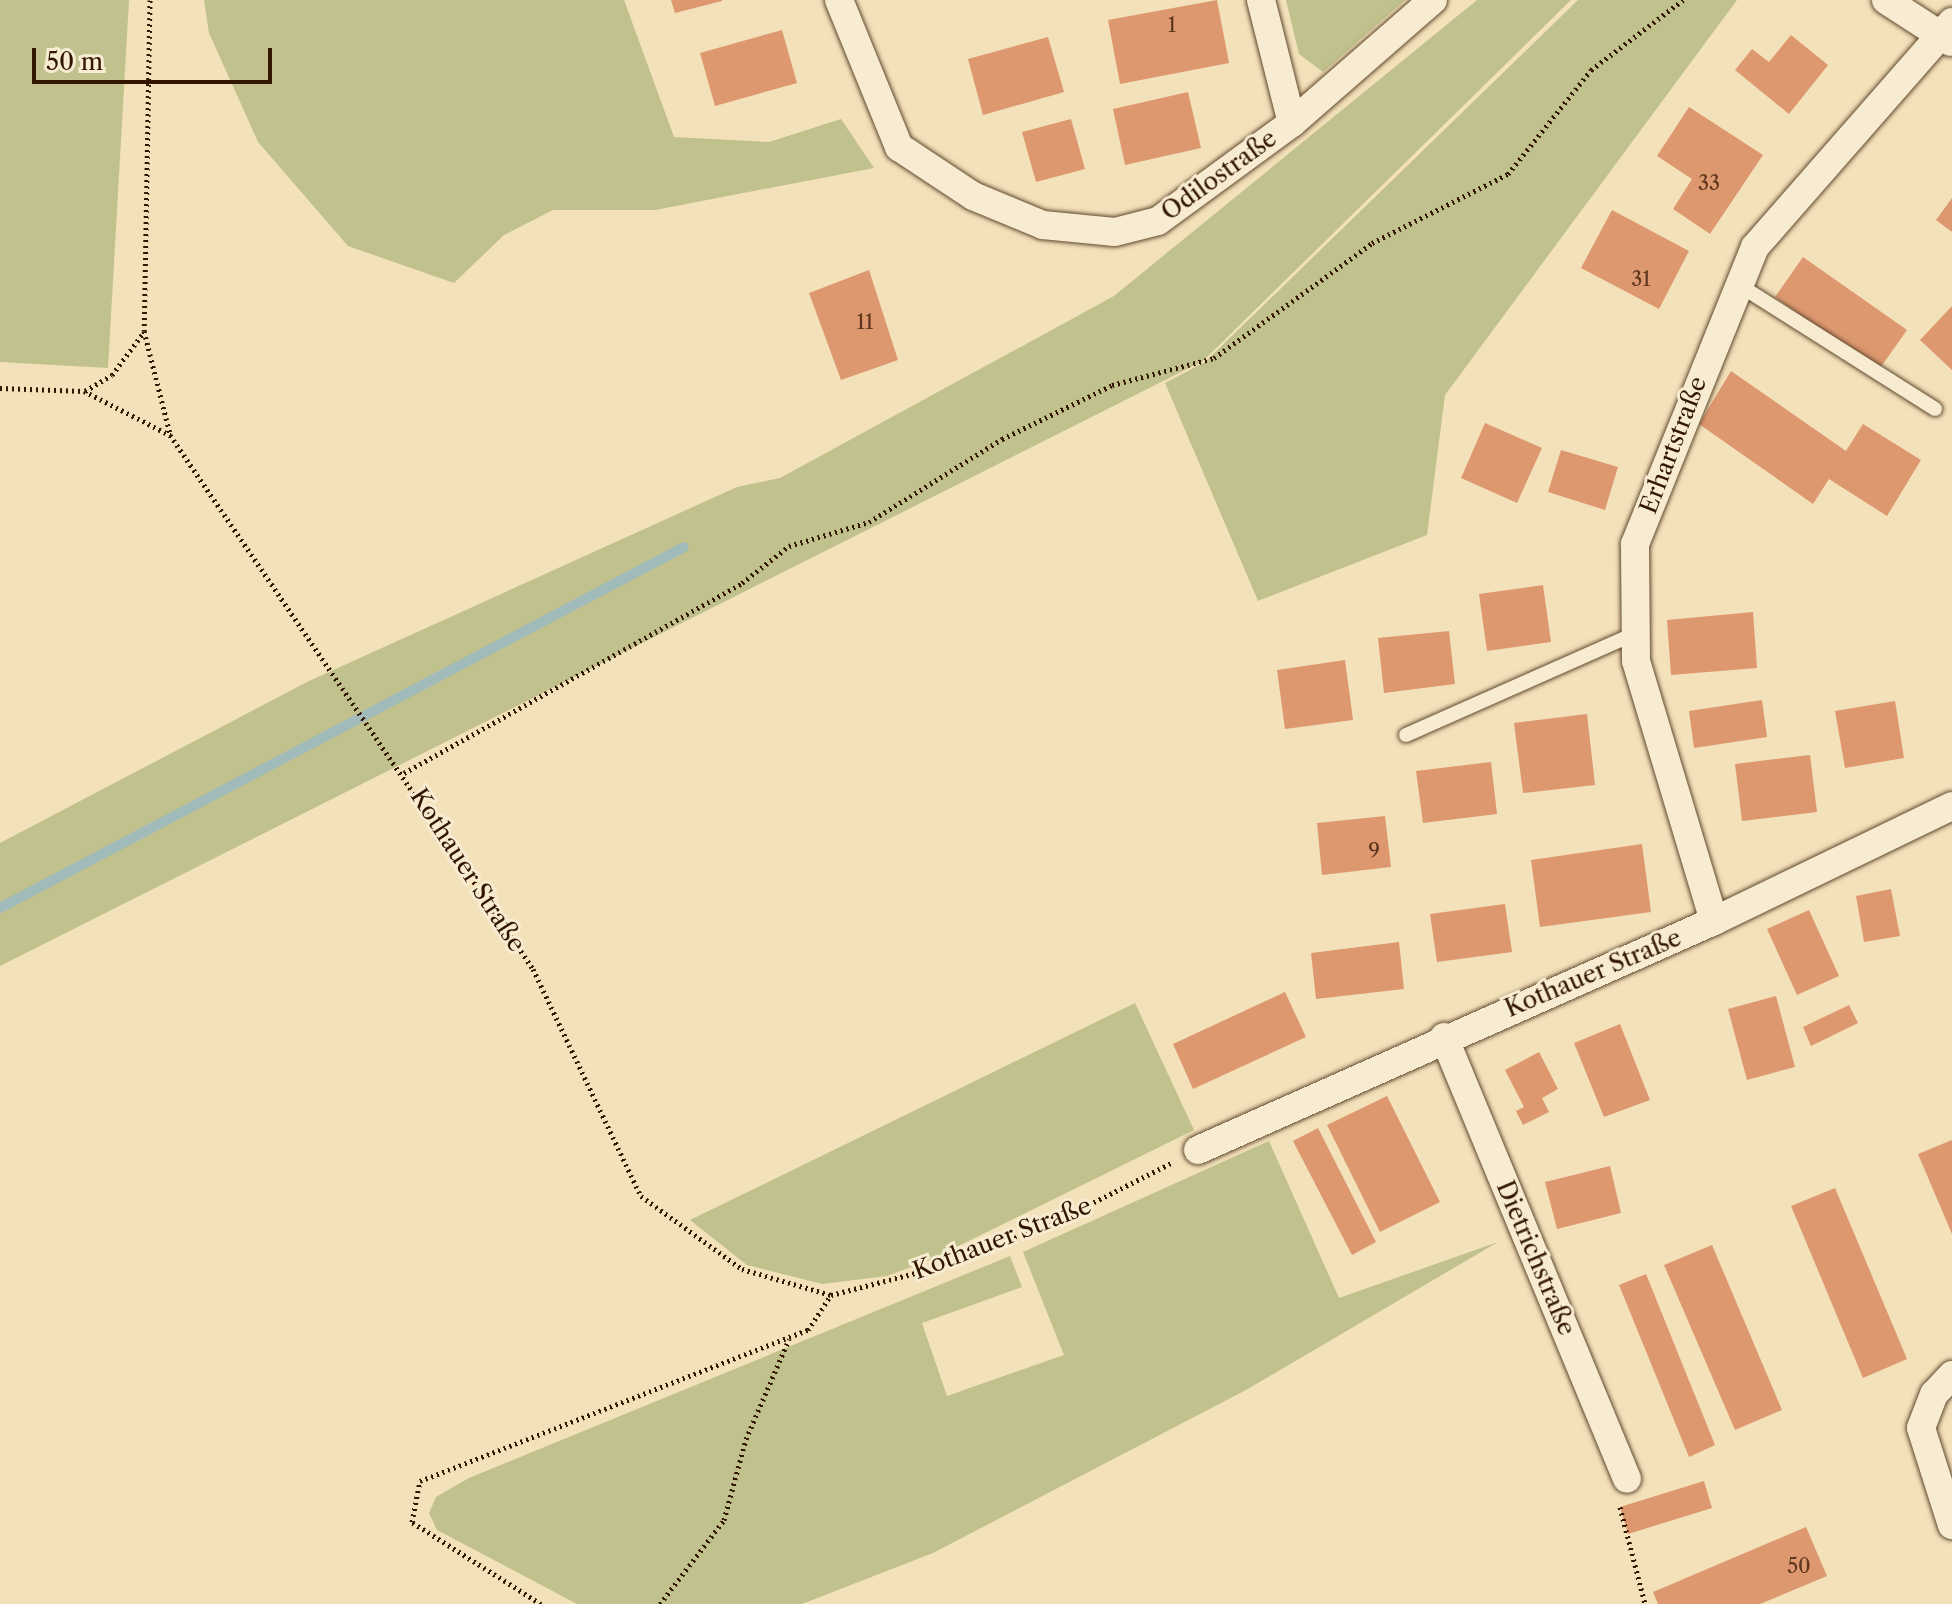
<!DOCTYPE html>
<html>
<head>
<meta charset="utf-8">
<style>
	body { margin:0 }
	#map { position:relative; width:1952px; height:1604px; overflow:hidden; background:#f3e1ba; font-family:"Libre Caslon Text",serif }
	div>[style] { position:absolute }
	[style*='--x'] { left:calc(var(--x)*1px); top:calc(var(--y)*1px); width:calc(var(--w)*1px); rotate:calc(var(--a)*1deg) }
	.green>* { inset:0; background:#c0c18c }
	.stream>* { height:10px; margin:-5px; padding:0 5px; transform-origin:5px; border-radius:5px; background:#a1bbbb }
	.building>* { inset:0; background:#de9870 }
	.path>* { height:5px; margin-top:-2.5px; transform-origin:0; background:repeating-linear-gradient(90deg,#321600 0 2px,transparent 0 6px) }
	.roads { filter:drop-shadow(0 0 2px #62492e) drop-shadow(0 0 2px #62492e) }
	.lane>* { height:14px; margin:-7px; padding:0 7px; transform-origin:7px; border-radius:7px; background:#f7ecd2 }
	.street>* { height:28px; margin:-14px; padding:0 14px; transform-origin:14px; border-radius:14px; background:#f7ecd2 }
	span { translate:-50% -50%; white-space:nowrap; text-align:center; line-height:1.15; -webkit-text-stroke:6px #f7ecd2; paint-order:stroke }
	.number-label { font-size:20px; color:#5d361c }
	.number-label span { -webkit-text-stroke-width:0 }
	.street-label { font-size:24px; color:#321600 }
	.scale { position:absolute; left:32px; top:48px; width:240px; height:36px; box-sizing:border-box; border:4px solid #321600; border-top:0; padding-left:10px; font-size:24px; line-height:28px; white-space:nowrap; color:#321600; -webkit-text-stroke:6px #f7ecd2; paint-order:stroke }
</style>
</head>
<body>
<div id="map">
	<div class="green">
		<i style="clip-path:polygon(0 0,129px 0,108px 368px,0 362px)"></i>
		<i style="clip-path:polygon(204px 0,624px 0,674px 137px,769px 142px,841px 119px,874px 168px,655px 210px,553px 210px,504px 235px,454px 283px,348px 246px,258px 142px,209px 33px)"></i>
		<i style="clip-path:polygon(1286px 0,1405px 0,1323px 72px,1299px 54px)"></i>
		<i style="clip-path:polygon(1477px 0,1571px 0,1203px 361px,0 966px,0 843px,309px 681px,737px 487px,780px 478px,1114px 296px)"></i>
		<i style="clip-path:polygon(1578px 0,1737px 0,1445px 395px,1427px 535px,1258px 601px,1165px 383px,1205px 362px)"></i>
		<i style="clip-path:polygon(1135px 1003px,1194px 1130px,930px 1260px,887px 1276px,822px 1284px,747px 1265px,690px 1220px)"></i>
		<i style="clip-path:polygon(1269px 1141px,1339px 1298px,1498px 1242px,1246px 1390px,933px 1553px,802px 1604px,577px 1604px,437px 1530px,429px 1513px,436px 1497px,469px 1478px,1010px 1256px,1022px 1287px,922px 1323px,947px 1396px,1064px 1355px,1023px 1252px)"></i>
	</div>
	<div class="stream">
		<i style="--x:0;--y:908;--w:773;--a:-27.82"></i>
	</div>
	<div class="building">
		<i style="clip-path:polygon(671px 0,722px 0,722px 1px,675px 13px)"></i>
		<i style="clip-path:polygon(1217px 0,1229px 63px,1120px 84px,1108px 20px)"></i>
		<i style="clip-path:polygon(782px 30px,797px 83px,715px 106px,700px 53px)"></i>
		<i style="clip-path:polygon(1791px 35px,1828px 65px,1789px 114px,1735px 70px,1752px 49px,1769px 62px)"></i>
		<i style="clip-path:polygon(1048px 37px,1064px 92px,983px 115px,968px 59px)"></i>
		<i style="clip-path:polygon(1188px 92px,1201px 148px,1125px 165px,1113px 109px)"></i>
		<i style="clip-path:polygon(1689px 107px,1763px 155px,1710px 234px,1673px 209px,1692px 179px,1657px 156px)"></i>
		<i style="clip-path:polygon(1071px 119px,1085px 169px,1036px 182px,1022px 132px)"></i>
		<i style="clip-path:polygon(1952px 198px,1952px 232px,1936px 220px)"></i>
		<i style="clip-path:polygon(1612px 210px,1689px 251px,1659px 309px,1581px 268px)"></i>
		<i style="clip-path:polygon(1803px 257px,1907px 330px,1878px 371px,1775px 297px)"></i>
		<i style="clip-path:polygon(869px 270px,898px 360px,841px 380px,809px 293px)"></i>
		<i style="clip-path:polygon(1952px 306px,1952px 370px,1920px 340px)"></i>
		<i style="clip-path:polygon(1731px 371px,1846px 451px,1863px 424px,1921px 460px,1887px 516px,1829px 479px,1813px 504px,1699px 424px)"></i>
		<i style="clip-path:polygon(1485px 423px,1542px 448px,1517px 503px,1461px 478px)"></i>
		<i style="clip-path:polygon(1561px 450px,1618px 467px,1605px 510px,1548px 492px)"></i>
		<i style="clip-path:polygon(1543px 585px,1551px 642px,1487px 651px,1479px 594px)"></i>
		<i style="clip-path:polygon(1753px 612px,1757px 668px,1671px 675px,1667px 620px)"></i>
		<i style="clip-path:polygon(1449px 631px,1455px 684px,1384px 693px,1378px 638px)"></i>
		<i style="clip-path:polygon(1345px 660px,1353px 720px,1285px 729px,1277px 670px)"></i>
		<i style="clip-path:polygon(1762px 700px,1767px 737px,1694px 748px,1689px 711px)"></i>
		<i style="clip-path:polygon(1895px 701px,1904px 758px,1845px 768px,1835px 711px)"></i>
		<i style="clip-path:polygon(1587px 714px,1595px 785px,1523px 793px,1514px 723px)"></i>
		<i style="clip-path:polygon(1810px 755px,1817px 812px,1742px 821px,1735px 764px)"></i>
		<i style="clip-path:polygon(1491px 762px,1497px 814px,1423px 823px,1416px 771px)"></i>
		<i style="clip-path:polygon(1385px 816px,1391px 867px,1322px 875px,1317px 823px)"></i>
		<i style="clip-path:polygon(1642px 844px,1651px 912px,1540px 927px,1531px 860px)"></i>
		<i style="clip-path:polygon(1891px 889px,1900px 936px,1864px 942px,1856px 896px)"></i>
		<i style="clip-path:polygon(1505px 904px,1512px 952px,1437px 962px,1430px 914px)"></i>
		<i style="clip-path:polygon(1809px 910px,1839px 976px,1797px 995px,1767px 929px)"></i>
		<i style="clip-path:polygon(1399px 942px,1404px 989px,1316px 999px,1311px 953px)"></i>
		<i style="clip-path:polygon(1285px 992px,1306px 1037px,1193px 1089px,1173px 1044px)"></i>
		<i style="clip-path:polygon(1776px 996px,1795px 1067px,1747px 1080px,1728px 1009px)"></i>
		<i style="clip-path:polygon(1849px 1005px,1858px 1023px,1811px 1046px,1803px 1027px)"></i>
		<i style="clip-path:polygon(1620px 1024px,1650px 1100px,1604px 1117px,1574px 1043px)"></i>
		<i style="clip-path:polygon(1539px 1052px,1558px 1089px,1542px 1098px,1549px 1112px,1523px 1125px,1516px 1111px,1524px 1107px,1505px 1070px)"></i>
		<i style="clip-path:polygon(1387px 1096px,1440px 1202px,1380px 1232px,1327px 1125px)"></i>
		<i style="clip-path:polygon(1318px 1128px,1376px 1242px,1352px 1255px,1293px 1141px)"></i>
		<i style="clip-path:polygon(1952px 1140px,1952px 1234px,1918px 1154px)"></i>
		<i style="clip-path:polygon(1610px 1166px,1621px 1213px,1557px 1229px,1545px 1182px)"></i>
		<i style="clip-path:polygon(1835px 1188px,1907px 1359px,1863px 1378px,1791px 1206px)"></i>
		<i style="clip-path:polygon(1712px 1245px,1782px 1410px,1735px 1430px,1664px 1265px)"></i>
		<i style="clip-path:polygon(1646px 1274px,1715px 1445px,1689px 1457px,1619px 1285px)"></i>
		<i style="clip-path:polygon(1704px 1481px,1712px 1508px,1628px 1534px,1620px 1507px)"></i>
		<i style="clip-path:polygon(1806px 1527px,1827px 1576px,1760px 1604px,1658px 1604px,1653px 1592px)"></i>
	</div>
	<div class="path">
		<i style="--x:150;--y:0;--w:331;--a:91"></i>
		<i style="--x:144;--y:331;--w:106;--a:75.8"></i>
		<i style="--x:0;--y:388;--w:84;--a:2"></i>
		<i style="--x:84;--y:391;--w:97;--a:27.1"></i>
		<i style="--x:170;--y:435;--w:646;--a:55.79"></i>
		<i style="--x:533;--y:969;--w:251;--a:64.6"></i>
		<i style="--x:641;--y:1196;--w:125;--a:35.9"></i>
		<i style="--x:742;--y:1269;--w:93;--a:16.3"></i>
		<i style="--x:831;--y:1295;--w:115;--a:-14.6"></i>
		<i style="--x:942;--y:1266;--w:117;--a:-21.1"></i>
		<i style="--x:1051;--y:1224;--w:137;--a:-26.9"></i>
		<i style="--x:85;--y:391;--w:31;--a:-31"></i>
		<i style="--x:112;--y:375;--w:54;--a:-53.3"></i>
		<i style="--x:404;--y:773;--w:388;--a:-29.3"></i>
		<i style="--x:742;--y:583;--w:60;--a:-38.2"></i>
		<i style="--x:789;--y:546;--w:84;--a:-16.7"></i>
		<i style="--x:869;--y:522;--w:157;--a:-32"></i>
		<i style="--x:1002;--y:439;--w:123;--a:-26.1"></i>
		<i style="--x:1112;--y:385;--w:106;--a:-14.8"></i>
		<i style="--x:1214;--y:358;--w:195;--a:-36"></i>
		<i style="--x:1372;--y:243;--w:153;--a:-26.9"></i>
		<i style="--x:1508;--y:174;--w:133;--a:-51.4"></i>
		<i style="--x:1591;--y:70;--w:116;--a:-37.3"></i>
		<i style="--x:1620;--y:1507;--w:100;--a:75.5"></i>
		<i style="--x:541;--y:1604;--w:153;--a:-147.6"></i>
		<i style="--x:412;--y:1522;--w:42;--a:-79"></i>
		<i style="--x:420;--y:1481;--w:416;--a:-21.3"></i>
		<i style="--x:808;--y:1330;--w:42;--a:-56.7"></i>
		<i style="--x:660;--y:1604;--w:106;--a:-52.7"></i>
		<i style="--x:724;--y:1520;--w:84;--a:-74.8"></i>
		<i style="--x:746;--y:1439;--w:109;--a:-66.7"></i>
	</div>
	<div class="roads">
		<div class="lane">
			<i style="--x:1739;--y:285;--w:232;--a:32.3"></i>
			<i style="--x:1406;--y:735;--w:252;--a:-23.9"></i>
		</div>
		<div class="street">
			<i style="--x:839;--y:0;--w:159;--a:67.8"></i>
			<i style="--x:899;--y:147;--w:89;--a:33.5"></i>
			<i style="--x:973;--y:196;--w:76;--a:22.5"></i>
			<i style="--x:1043;--y:225;--w:72;--a:5.6"></i>
			<i style="--x:1115;--y:232;--w:44;--a:-14.3"></i>
			<i style="--x:1158;--y:221;--w:166;--a:-36.2"></i>
			<i style="--x:1292;--y:123;--w:187;--a:-41.1"></i>
			<i style="--x:1261;--y:0;--w:127;--a:75.9"></i>
			<i style="--x:1886;--y:0;--w:77;--a:32.9"></i>
			<i style="--x:1714;--y:921;--w:271;--a:-106.7"></i>
			<i style="--x:1636;--y:661;--w:117;--a:-90.5"></i>
			<i style="--x:1635;--y:544;--w:320;--a:-68"></i>
			<i style="--x:1755;--y:247;--w:299;--a:-48.8"></i>
			<i style="--x:1444;--y:1037;--w:478;--a:67.5"></i>
			<i style="--x:1198;--y:1150;--w:565;--a:-23.93"></i>
			<i style="--x:1714;--y:921;--w:264;--a:-25.8"></i>
			<i style="--x:1952;--y:1375;--w:26;--a:133"></i>
			<i style="--x:1934;--y:1394;--w:36;--a:111"></i>
			<i style="--x:1921;--y:1428;--w:102;--a:72.3"></i>
		</div>
	</div>
	<div class="number-label">
		<span style="left:1172px;top:25px">1</span>
		<span style="left:1709px;top:183px">33</span>
		<span style="left:1641px;top:279px">31</span>
		<span style="left:865px;top:322px">11</span>
		<span style="left:1374px;top:851px">9</span>
		<span style="left:1799px;top:1566px">50</span>
	</div>
	<div class="street-label">
		<span style="left:1219px;top:175px;rotate:-36deg">Odilostraße</span>
		<span style="left:1673px;top:445px;rotate:-69deg">Erhartstraße</span>
		<span style="left:468px;top:870px;rotate:57deg">Kothauer Straße</span>
		<span style="left:1593px;top:973px;rotate:-23deg">Kothauer Straße</span>
		<span style="left:1002px;top:1238px;rotate:-21deg">Kothauer Straße</span>
		<span style="left:1536px;top:1258px;rotate:67deg">Dietrichstraße</span>
	</div>
	<div class="scale">50 m</div>
</div>
</body>
</html>
